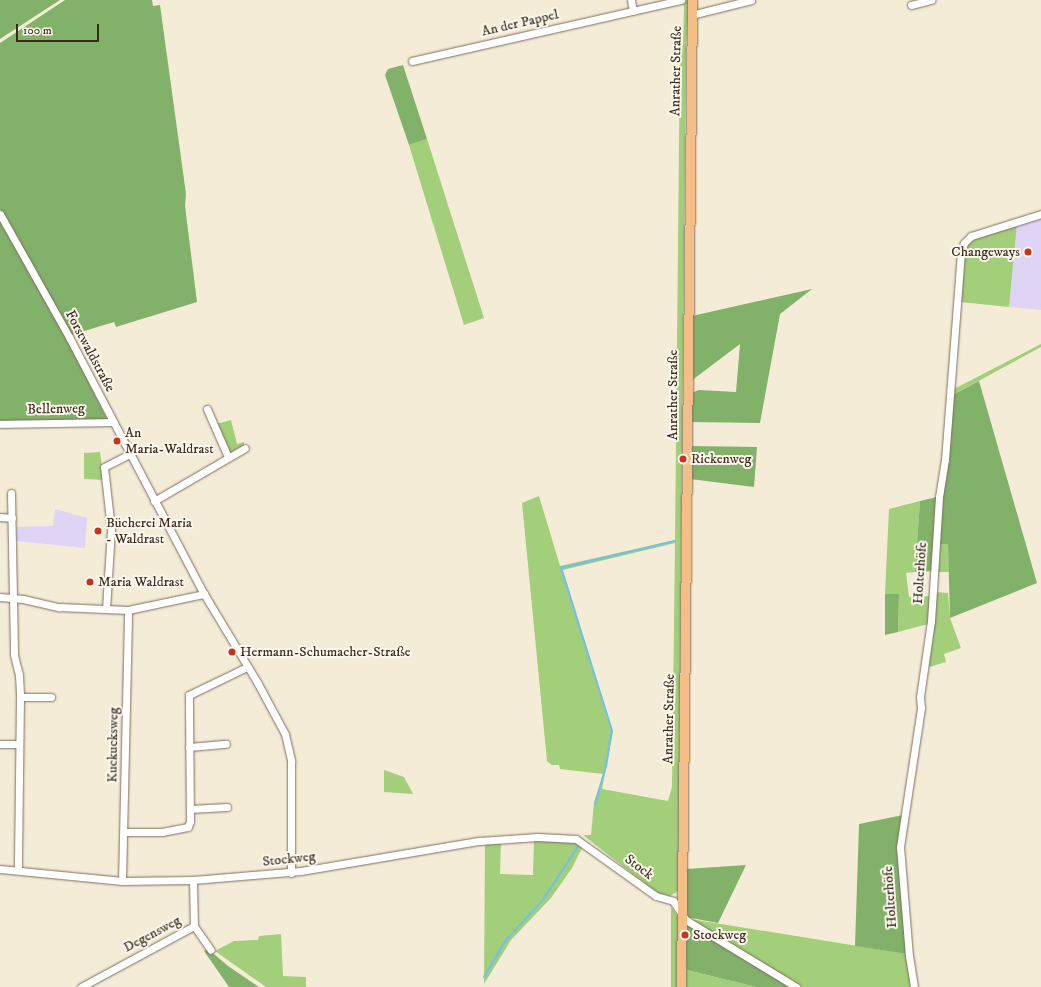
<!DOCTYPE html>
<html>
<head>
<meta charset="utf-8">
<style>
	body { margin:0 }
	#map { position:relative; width:1041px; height:987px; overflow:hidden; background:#f5ecd7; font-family:"IM FELL DW Pica",serif }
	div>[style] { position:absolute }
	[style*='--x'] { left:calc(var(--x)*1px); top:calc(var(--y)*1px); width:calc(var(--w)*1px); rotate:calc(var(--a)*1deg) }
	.built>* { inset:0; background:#dfd4f5 }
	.green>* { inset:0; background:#a3ce7a }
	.forest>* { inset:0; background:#82b16a }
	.stream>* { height:1.5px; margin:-0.75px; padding:0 0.75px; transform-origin:0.75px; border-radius:0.75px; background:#71c0ec }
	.roads { filter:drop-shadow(0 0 1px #7c6e5f) drop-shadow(0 0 1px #7c6e5f) }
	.minor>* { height:7px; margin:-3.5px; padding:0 3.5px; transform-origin:3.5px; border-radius:3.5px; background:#fff }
	.major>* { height:9px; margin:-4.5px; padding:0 4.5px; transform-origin:4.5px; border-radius:4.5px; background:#f6be87 }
	.dots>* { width:11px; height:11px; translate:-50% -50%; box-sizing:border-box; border:2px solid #fbf7ec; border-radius:50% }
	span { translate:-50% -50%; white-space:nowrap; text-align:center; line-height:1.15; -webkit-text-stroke:4px #fbf7ec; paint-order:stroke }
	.street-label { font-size:14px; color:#3b2a1e }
	.poi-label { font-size:14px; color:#3b2a1e }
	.right { translate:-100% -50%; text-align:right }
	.left { translate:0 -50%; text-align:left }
	.scale { position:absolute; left:16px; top:24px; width:83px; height:18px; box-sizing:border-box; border:2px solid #3b2a1e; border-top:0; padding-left:5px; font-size:12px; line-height:14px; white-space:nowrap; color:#3b2a1e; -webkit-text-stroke:3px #fbf7ec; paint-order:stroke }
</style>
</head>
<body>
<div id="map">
	<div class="built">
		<i style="clip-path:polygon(1041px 216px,1041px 310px,1009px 307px,1017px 223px)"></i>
		<i style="clip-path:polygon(55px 509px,87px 518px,85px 548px,16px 541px,15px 527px,53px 526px)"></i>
	</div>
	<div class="green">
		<i style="clip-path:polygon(evenodd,689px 0,686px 49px,678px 891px,670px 896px,657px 893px,583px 835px,591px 835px,594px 802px,603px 774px,560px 769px,559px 765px,552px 765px,547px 761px,522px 503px,539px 496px,560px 566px,675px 540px,680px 48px,683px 46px,684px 6px,679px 1px,689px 0,675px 543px,672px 787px,668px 801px,602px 789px,613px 732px,563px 570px,675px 543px)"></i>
		<i style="clip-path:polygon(427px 139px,484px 318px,464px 325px,409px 145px)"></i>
		<i style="clip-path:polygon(1017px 223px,1009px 307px,960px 302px,964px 248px,969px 240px)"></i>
		<i style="clip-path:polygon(1041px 344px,1041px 347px,951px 396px,952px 390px)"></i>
		<i style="clip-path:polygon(231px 420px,237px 444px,244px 442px,244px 445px,229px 453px,213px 425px)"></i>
		<i style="clip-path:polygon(100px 452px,104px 480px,84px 479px,84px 453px)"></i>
		<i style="clip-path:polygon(920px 501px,915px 572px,906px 573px,909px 597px,931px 596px,928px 624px,898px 632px,899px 594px,885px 594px,889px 509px)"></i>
		<i style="clip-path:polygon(938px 544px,948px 544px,949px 572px,937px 572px)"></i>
		<i style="clip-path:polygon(935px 592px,948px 593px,950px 618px,961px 648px,944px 654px,946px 662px,926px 668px)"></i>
		<i style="clip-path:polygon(384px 770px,404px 777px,413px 794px,384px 792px)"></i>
		<i style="clip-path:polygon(534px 839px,578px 842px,583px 846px,572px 868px,551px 898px,511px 940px,484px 984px,485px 843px,501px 841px,500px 874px,533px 875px)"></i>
		<i style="clip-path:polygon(671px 907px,678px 917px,678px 987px,671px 987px)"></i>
		<i style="clip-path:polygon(690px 919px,907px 954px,912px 987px,802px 987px)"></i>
		<i style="clip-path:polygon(684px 926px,687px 928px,687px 970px,756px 987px,684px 987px)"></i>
		<i style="clip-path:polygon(281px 934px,283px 976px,306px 977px,306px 987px,266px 987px,215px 951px,234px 941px,258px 940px,259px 936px)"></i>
	</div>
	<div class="forest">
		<i style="clip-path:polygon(0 0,60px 0,0 39px)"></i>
		<i style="clip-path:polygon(65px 0,152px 0,153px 6px,160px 5px,186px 194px,185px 206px,197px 302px,116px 327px,114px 322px,71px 335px,0 210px,0 43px)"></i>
		<i style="clip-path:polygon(403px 65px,427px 139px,409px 145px,385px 75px,388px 69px)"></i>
		<i style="clip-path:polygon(0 219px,66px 336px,107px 419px,0 421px)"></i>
		<i style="clip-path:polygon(812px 289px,780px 314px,760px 423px,691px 422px,691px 393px,699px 390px,736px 392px,740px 344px,691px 381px,692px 316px)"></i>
		<i style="clip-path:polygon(979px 381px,1037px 583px,950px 618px,948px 544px,938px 544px,951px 396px)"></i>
		<i style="clip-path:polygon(690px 446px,757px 447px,754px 487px,690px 479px)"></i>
		<i style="clip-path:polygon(937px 497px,932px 571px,915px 572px,920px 501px)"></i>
		<i style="clip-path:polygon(885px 594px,899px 594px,898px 632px,885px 635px)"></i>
		<i style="clip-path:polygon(903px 815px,898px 847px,907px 954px,855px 946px,859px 824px)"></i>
		<i style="clip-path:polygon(746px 865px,718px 923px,686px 917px,686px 869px)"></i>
		<i style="clip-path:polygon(686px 924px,790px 987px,756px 987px,687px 970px)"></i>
		<i style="clip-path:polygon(208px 949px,228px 966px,259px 987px,229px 987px,204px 951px)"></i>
	</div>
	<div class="stream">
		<i style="--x:595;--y:805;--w:40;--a:-74"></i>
		<i style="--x:606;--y:767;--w:36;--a:-81"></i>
		<i style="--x:612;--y:731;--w:171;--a:-107.4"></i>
		<i style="--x:561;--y:568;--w:117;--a:-13.3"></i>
		<i style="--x:484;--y:977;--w:43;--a:-59.3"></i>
		<i style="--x:506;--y:940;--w:54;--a:-47.2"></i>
		<i style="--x:543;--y:900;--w:66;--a:-56.8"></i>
	</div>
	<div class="roads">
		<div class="minor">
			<i style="--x:631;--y:0;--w:11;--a:80"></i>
			<i style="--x:911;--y:5;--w:21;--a:-14"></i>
			<i style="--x:691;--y:15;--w:62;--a:-14"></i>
			<i style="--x:412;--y:61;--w:276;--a:-12.8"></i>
			<i style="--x:0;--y:214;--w:141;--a:60.7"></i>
			<i style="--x:69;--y:337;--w:290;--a:62.3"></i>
			<i style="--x:204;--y:594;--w:103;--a:58.9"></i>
			<i style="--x:257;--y:682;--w:59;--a:61.7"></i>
			<i style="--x:285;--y:734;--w:28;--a:77"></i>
			<i style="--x:291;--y:761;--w:112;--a:90"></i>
			<i style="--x:207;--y:409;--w:52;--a:66.4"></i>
			<i style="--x:0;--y:424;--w:112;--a:-1"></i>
			<i style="--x:11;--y:493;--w:162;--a:88.9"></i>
			<i style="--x:14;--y:655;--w:21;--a:76"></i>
			<i style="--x:19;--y:675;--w:22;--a:87"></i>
			<i style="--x:20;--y:697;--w:173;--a:90.7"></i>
			<i style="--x:154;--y:501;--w:105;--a:-30.2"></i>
			<i style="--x:0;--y:517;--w:12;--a:5"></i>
			<i style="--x:0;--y:597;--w:23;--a:5"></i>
			<i style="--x:23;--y:599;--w:37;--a:13"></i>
			<i style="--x:59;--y:607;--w:69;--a:2.5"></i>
			<i style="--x:128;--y:610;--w:78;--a:-11.9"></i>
			<i style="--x:106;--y:609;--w:80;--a:-86.4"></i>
			<i style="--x:111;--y:529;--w:62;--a:-96.4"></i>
			<i style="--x:104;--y:467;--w:28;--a:-27"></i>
			<i style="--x:20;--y:697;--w:31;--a:0"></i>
			<i style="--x:0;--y:744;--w:18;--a:0"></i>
			<i style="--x:189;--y:747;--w:37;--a:-5"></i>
			<i style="--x:190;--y:809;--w:37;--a:-3"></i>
			<i style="--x:124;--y:832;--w:38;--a:0"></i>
			<i style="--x:162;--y:832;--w:26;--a:-11"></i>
			<i style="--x:188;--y:827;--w:6;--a:-72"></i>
			<i style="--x:190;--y:821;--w:126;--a:-90.5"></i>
			<i style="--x:189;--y:695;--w:64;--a:-25.8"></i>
			<i style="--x:0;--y:869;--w:123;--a:5.6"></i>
			<i style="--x:122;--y:881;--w:71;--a:-0.8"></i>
			<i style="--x:193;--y:880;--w:108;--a:-4.8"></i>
			<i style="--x:301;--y:871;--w:181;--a:-9.6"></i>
			<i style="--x:479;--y:841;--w:59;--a:-3.9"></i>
			<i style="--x:538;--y:837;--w:38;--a:3"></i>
			<i style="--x:576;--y:839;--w:98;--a:35.5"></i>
			<i style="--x:656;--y:896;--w:18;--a:16"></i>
			<i style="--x:673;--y:901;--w:23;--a:56"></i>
			<i style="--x:686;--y:920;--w:129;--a:31.3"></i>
			<i style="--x:193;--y:880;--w:46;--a:88.8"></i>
			<i style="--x:194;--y:926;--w:29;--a:55"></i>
			<i style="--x:122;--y:881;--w:271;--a:-88.7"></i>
			<i style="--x:81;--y:987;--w:128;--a:-28.4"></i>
			<i style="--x:914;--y:987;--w:31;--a:-99"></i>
			<i style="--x:909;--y:956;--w:109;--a:-94.7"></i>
			<i style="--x:900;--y:847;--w:141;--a:-81.4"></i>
			<i style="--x:921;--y:708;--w:11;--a:-95"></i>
			<i style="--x:920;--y:697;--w:77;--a:-81.8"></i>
			<i style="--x:931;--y:621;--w:124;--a:-86.3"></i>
			<i style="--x:939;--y:497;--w:37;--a:-81"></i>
			<i style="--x:945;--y:460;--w:207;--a:-85.6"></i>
			<i style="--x:961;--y:254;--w:11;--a:-75"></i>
			<i style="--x:964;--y:243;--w:10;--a:-45"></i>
			<i style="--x:971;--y:236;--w:73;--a:-17.4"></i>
		</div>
		<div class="major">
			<i style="--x:681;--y:987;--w:987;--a:-89.36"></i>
		</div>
	</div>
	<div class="dots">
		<i style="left:1028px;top:252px;background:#c8321e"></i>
		<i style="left:117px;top:441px;background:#c8321e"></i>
		<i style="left:683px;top:459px;background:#c8321e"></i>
		<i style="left:98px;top:531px;background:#c8321e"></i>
		<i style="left:90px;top:582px;background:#c8321e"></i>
		<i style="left:232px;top:652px;background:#c8321e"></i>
		<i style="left:685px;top:935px;background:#c8321e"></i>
	</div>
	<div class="street-label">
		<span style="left:520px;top:23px;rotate:-13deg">An der Pappel</span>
		<span style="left:676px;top:71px;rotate:-89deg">Anrather Straße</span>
		<span style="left:90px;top:351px;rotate:62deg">Forstwaldstraße</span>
		<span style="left:673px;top:395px;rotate:-90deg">Anrather Straße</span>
		<span style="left:56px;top:409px;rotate:-1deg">Bellenweg</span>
		<span style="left:920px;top:573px;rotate:-86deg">Holterhöfe</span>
		<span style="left:669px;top:719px;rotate:-89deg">Anrather Straße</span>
		<span style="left:113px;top:745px;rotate:-89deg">Kuckucksweg</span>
		<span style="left:289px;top:859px;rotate:-6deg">Stockweg</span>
		<span style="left:639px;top:867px;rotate:37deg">Stock</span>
		<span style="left:890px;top:897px;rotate:-94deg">Holterhöfe</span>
		<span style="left:152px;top:934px;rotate:-28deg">Degensweg</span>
	</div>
	<div class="poi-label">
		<span class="right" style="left:1020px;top:252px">Changeways</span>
		<span class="left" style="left:125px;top:441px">An<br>Maria-Waldrast</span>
		<span class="left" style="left:691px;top:459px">Rickenweg</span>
		<span class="left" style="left:106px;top:531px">Bücherei Maria<br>- Waldrast</span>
		<span class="left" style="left:98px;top:582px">Maria Waldrast</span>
		<span class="left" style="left:240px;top:652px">Hermann-Schumacher-Straße</span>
		<span class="left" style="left:693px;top:935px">Stockweg</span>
	</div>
	<div class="scale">100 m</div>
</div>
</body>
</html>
